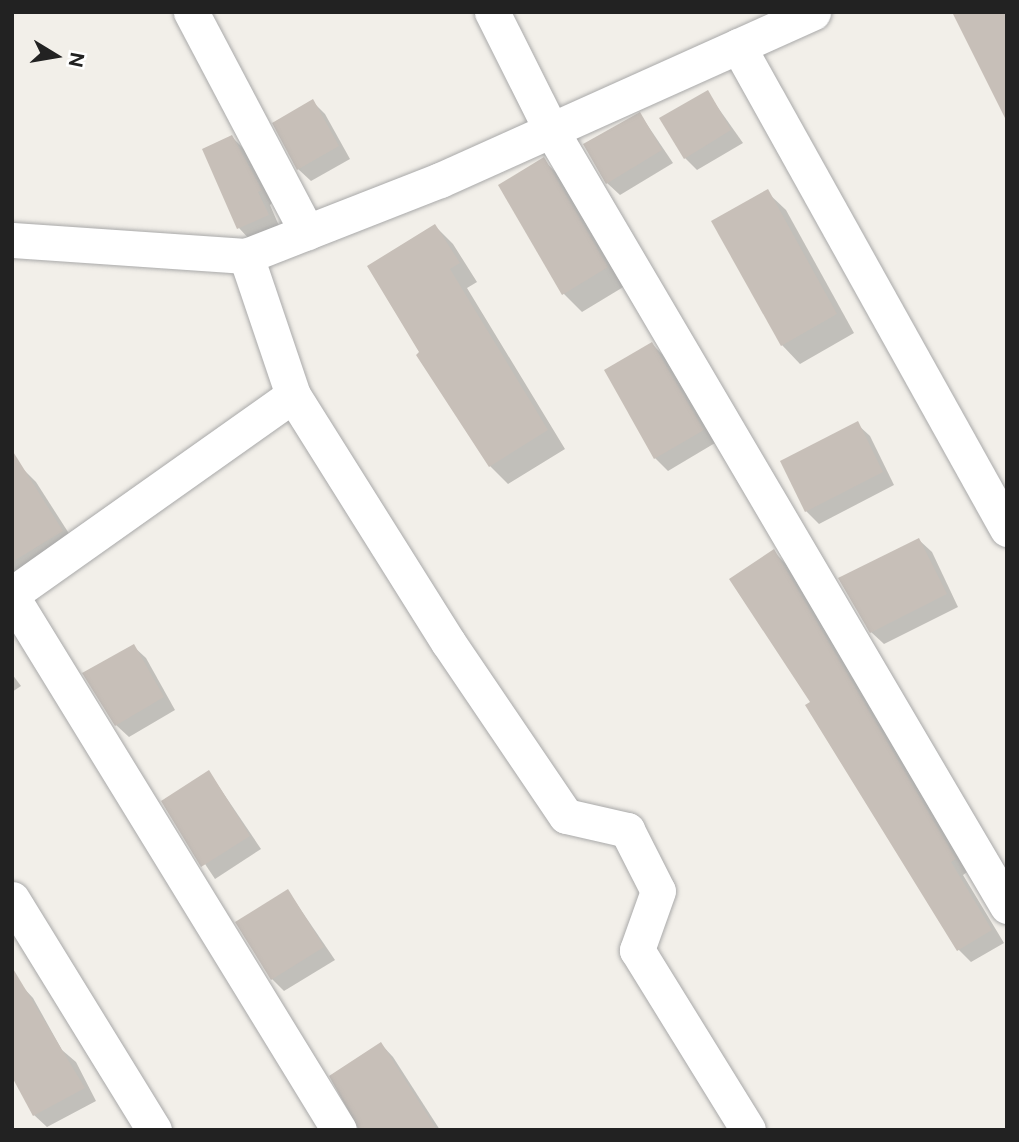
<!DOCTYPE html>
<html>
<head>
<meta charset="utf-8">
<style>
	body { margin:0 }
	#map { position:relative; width:1019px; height:1142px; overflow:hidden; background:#f2efe9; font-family:"Public Sans",sans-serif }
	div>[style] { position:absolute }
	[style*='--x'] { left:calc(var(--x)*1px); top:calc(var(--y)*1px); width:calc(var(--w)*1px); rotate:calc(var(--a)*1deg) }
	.shadow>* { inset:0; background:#0003 }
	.building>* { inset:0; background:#c7bfb8 }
	.roads { filter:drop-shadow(0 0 2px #a9a9a9) drop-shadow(0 0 2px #a9a9a9) }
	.street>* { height:35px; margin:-17.5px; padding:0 17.5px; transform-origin:17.5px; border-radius:17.5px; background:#fff }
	span { translate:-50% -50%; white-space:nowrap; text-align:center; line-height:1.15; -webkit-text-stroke:7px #fff; paint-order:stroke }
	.frame { position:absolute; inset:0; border:14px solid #222; pointer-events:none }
	.north { position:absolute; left:21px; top:21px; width:70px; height:70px; -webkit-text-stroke:5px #fff; paint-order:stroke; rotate:101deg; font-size:19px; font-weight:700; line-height:28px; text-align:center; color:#222 }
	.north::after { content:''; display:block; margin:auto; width:24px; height:32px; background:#222; clip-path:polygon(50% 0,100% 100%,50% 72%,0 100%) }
</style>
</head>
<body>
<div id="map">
	<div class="shadow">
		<i style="clip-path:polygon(707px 92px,743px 143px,697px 170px,685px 158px)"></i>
		<i style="clip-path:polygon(312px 101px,325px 114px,350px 159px,311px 181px,298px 169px)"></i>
		<i style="clip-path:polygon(640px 114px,673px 163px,620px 195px,607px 183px)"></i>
		<i style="clip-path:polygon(232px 137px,245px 150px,273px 202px,270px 205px,280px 228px,251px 241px,239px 228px)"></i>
		<i style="clip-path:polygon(543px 160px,562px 178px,625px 286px,582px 312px,564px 294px)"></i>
		<i style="clip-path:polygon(767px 192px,786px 210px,854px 333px,800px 364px,782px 345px,713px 222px)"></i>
		<i style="clip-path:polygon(435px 226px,453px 244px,477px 282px,467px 288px,565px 449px,508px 484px,490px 466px,421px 353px)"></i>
		<i style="clip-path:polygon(652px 344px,665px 357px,715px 443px,668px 471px,655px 458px)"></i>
		<i style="clip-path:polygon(857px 424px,870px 436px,894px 485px,819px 524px,806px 511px)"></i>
		<i style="clip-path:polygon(21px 467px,36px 482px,77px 546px,12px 586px,12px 472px)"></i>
		<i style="clip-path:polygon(919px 540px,932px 552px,958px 607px,884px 644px,871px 632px)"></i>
		<i style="clip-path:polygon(774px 552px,786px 564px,967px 872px,963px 875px,1004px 943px,971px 962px,959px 950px,812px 703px)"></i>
		<i style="clip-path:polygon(133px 646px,146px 658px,175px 710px,129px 737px,116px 725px)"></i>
		<i style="clip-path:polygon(12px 674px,21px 686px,12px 692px)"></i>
		<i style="clip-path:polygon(209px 772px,261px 849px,215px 879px,163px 801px)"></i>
		<i style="clip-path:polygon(288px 891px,335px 960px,284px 991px,272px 979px)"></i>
		<i style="clip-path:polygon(21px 985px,33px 998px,62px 1050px,76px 1062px,96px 1101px,47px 1127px,34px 1115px)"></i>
		<i style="clip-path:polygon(381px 1044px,393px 1057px,440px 1130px,358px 1130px)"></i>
	</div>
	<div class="building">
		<i style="clip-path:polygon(952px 12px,1007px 12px,1007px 122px)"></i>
		<i style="clip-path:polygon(708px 90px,731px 130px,684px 159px,659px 118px)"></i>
		<i style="clip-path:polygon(313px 99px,339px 146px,297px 170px,272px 123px)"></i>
		<i style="clip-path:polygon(640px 112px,662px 150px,606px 184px,583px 144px)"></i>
		<i style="clip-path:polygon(232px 135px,262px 190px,258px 192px,269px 215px,237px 229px,202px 149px)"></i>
		<i style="clip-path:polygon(544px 157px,608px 267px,562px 295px,498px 185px)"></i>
		<i style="clip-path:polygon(768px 189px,837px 314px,781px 346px,711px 221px)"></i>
		<i style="clip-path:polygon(435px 224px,460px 263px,450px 269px,548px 430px,489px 467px,416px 355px,419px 352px,367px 266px)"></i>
		<i style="clip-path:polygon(652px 342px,704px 430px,654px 459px,604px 370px)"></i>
		<i style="clip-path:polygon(858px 421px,883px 472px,805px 512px,780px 461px)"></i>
		<i style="clip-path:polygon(12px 450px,63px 531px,12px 562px)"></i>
		<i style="clip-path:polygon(919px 538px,947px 594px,870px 633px,838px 578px)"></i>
		<i style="clip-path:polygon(774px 549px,956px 859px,951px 862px,992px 930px,957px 951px,805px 705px,810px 702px,729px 579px)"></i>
		<i style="clip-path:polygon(134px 644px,164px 697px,115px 726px,82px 673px)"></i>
		<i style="clip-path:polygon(209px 770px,250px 836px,201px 867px,161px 801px)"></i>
		<i style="clip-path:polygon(288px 889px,324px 947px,271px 980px,235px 922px)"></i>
		<i style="clip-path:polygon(12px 967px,85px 1088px,33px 1116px,12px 1077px)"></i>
		<i style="clip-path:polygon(381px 1042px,407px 1083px,437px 1130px,359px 1130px,329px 1076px)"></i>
	</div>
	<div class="roads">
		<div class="street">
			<i style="--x:191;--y:12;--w:249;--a:62.2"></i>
			<i style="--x:492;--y:12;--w:132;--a:63.4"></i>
			<i style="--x:551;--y:130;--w:900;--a:59.56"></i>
			<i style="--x:738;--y:46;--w:553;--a:60.88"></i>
			<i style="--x:12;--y:240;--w:235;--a:3.9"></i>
			<i style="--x:246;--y:256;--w:208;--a:-21.4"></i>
			<i style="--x:440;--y:180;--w:409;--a:-24.2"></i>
			<i style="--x:293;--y:395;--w:292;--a:57.9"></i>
			<i style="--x:448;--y:642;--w:210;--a:55.9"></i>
			<i style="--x:566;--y:816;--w:63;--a:12.9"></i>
			<i style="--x:627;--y:830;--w:68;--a:63.1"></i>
			<i style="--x:658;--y:891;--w:63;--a:109.6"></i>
			<i style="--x:637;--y:950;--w:211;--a:58.3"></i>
			<i style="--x:12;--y:594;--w:344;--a:-35.3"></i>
			<i style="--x:293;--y:395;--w:147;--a:-108.7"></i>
			<i style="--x:12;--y:597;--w:625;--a:58.47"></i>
			<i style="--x:12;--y:899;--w:271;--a:58.4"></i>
		</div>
	</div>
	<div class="frame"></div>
	<div class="north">N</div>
</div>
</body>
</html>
